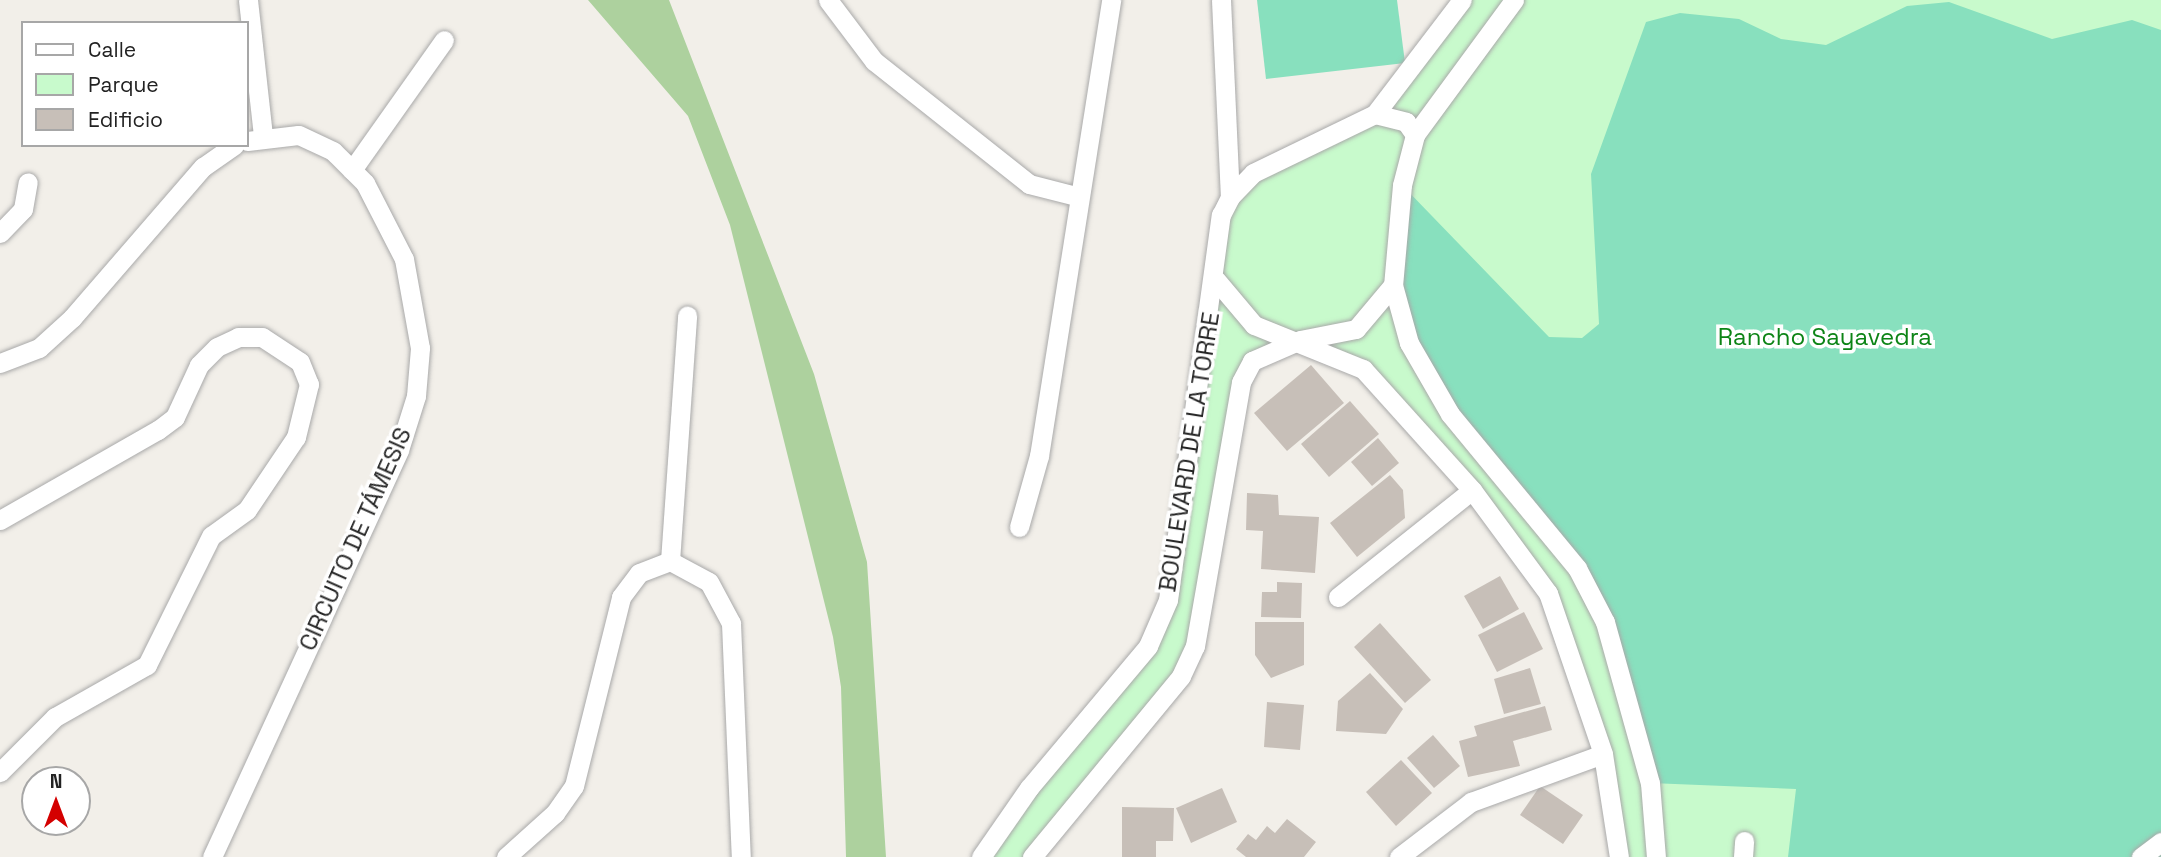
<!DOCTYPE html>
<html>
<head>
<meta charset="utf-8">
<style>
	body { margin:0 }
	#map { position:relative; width:2161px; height:857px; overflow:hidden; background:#f2efe9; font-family:"Space Grotesk",sans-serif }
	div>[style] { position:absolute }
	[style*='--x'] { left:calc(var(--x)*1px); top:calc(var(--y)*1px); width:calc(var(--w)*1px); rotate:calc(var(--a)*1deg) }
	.forest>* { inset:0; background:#add19e }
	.park>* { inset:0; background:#c8facc }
	.pitch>* { inset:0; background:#88e0be }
	.building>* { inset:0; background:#c7bfb8 }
	.roads { filter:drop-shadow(0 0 2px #a9a9a9) drop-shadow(0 0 2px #a9a9a9) }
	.minor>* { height:19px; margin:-9.5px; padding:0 9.5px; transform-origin:9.5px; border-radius:9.5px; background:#fff }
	span { translate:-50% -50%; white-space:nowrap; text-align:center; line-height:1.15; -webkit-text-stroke:7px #fff; paint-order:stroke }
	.park-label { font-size:24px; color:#0c8416 }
	.street-label { font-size:24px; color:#222 }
	.legend { position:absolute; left:21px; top:21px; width:228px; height:126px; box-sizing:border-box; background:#fff; border:2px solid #a7a7a7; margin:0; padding:9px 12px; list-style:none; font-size:21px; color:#222 }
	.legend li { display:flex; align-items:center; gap:14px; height:35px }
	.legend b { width:35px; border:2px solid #a7a7a7 }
	.north { position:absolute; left:21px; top:766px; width:70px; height:70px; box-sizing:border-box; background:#fff; border:2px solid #a7a7a7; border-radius:50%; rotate:0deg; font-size:19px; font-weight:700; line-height:28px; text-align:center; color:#222 }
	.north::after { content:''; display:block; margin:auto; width:24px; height:32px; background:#d40000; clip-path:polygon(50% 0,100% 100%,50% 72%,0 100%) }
</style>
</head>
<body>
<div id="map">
	<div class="forest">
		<i style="clip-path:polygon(588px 0,669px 0,814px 374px,867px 562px,886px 857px,846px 857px,841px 687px,833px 637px,730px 225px,688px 116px)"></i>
	</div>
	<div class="park">
		<i style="clip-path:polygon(1462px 0,2161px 0,2161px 857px,1619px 857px,1613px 805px,1548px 593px,1363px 369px,1302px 340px,1251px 360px,1195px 646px,1032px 857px,981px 857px,1121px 681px,1168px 600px,1220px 238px,1241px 183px,1375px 114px)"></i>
	</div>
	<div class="pitch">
		<i style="clip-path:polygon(1257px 0,1397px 0,1405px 63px,1266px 79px)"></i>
		<i style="clip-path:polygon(1949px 2px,2052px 39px,2132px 20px,2161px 30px,2161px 857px,1788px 857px,1796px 789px,1650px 783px,1577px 568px,1450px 414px,1393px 285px,1402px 185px,1549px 337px,1582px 338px,1599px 324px,1591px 174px,1646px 22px,1680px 13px,1739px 19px,1781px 39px,1826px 45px,1907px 6px)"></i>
	</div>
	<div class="building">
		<i style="clip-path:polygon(1311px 365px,1344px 403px,1287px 451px,1254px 413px)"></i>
		<i style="clip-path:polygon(1350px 401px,1379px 434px,1329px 477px,1301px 444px)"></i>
		<i style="clip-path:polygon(1378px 438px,1399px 463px,1372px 486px,1351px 462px)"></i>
		<i style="clip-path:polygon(1390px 475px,1403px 490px,1405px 518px,1357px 557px,1330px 523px)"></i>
		<i style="clip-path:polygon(1247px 493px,1278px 495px,1279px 515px,1319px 517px,1315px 573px,1261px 569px,1263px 531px,1246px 530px)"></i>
		<i style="clip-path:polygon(1500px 576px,1519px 609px,1483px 629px,1464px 596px)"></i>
		<i style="clip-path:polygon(1277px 582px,1302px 583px,1301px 618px,1261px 617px,1262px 592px,1277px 592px)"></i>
		<i style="clip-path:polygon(1524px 612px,1543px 649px,1497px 672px,1478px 635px)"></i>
		<i style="clip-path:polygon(1255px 622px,1304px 622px,1304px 665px,1271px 678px,1255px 655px)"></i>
		<i style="clip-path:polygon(1380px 623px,1431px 680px,1405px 703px,1354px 647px)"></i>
		<i style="clip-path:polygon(1530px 668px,1541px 704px,1504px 714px,1494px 679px)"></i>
		<i style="clip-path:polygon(1370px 673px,1403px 709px,1386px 734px,1336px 731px,1338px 701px)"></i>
		<i style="clip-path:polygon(1267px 702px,1304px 705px,1300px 750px,1264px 747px)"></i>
		<i style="clip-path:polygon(1545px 706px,1552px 730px,1513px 741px,1520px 766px,1468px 777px,1459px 741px,1477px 736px,1474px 726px)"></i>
		<i style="clip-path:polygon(1433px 735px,1460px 766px,1434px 788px,1407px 758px)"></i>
		<i style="clip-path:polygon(1401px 760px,1432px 793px,1396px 826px,1366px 792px)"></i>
		<i style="clip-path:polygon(1540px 786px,1583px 815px,1563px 844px,1520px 815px)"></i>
		<i style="clip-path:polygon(1222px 788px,1237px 822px,1191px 843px,1176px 808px)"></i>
		<i style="clip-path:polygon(1122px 807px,1174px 808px,1173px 841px,1156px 841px,1156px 857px,1122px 857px)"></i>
		<i style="clip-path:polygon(1287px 819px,1316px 842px,1304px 857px,1246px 857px,1236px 849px,1248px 834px,1256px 840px,1267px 826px,1275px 833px)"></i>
	</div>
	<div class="roads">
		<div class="minor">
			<i style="--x:248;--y:0;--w:136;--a:83.7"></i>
			<i style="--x:828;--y:0;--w:76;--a:53"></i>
			<i style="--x:874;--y:61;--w:198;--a:38.4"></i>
			<i style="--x:1029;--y:184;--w:49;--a:14.3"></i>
			<i style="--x:1221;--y:0;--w:197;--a:87.4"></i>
			<i style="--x:1514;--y:0;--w:167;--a:126.3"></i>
			<i style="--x:1415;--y:135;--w:52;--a:104.6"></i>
			<i style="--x:1402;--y:185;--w:100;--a:95.1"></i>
			<i style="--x:1393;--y:285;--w:60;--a:74.6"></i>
			<i style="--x:1409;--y:343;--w:82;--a:60"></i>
			<i style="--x:1450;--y:414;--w:200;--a:50.5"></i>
			<i style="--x:1577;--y:568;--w:61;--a:62.6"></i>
			<i style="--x:1605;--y:622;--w:167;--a:74.4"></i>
			<i style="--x:1650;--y:783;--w:74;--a:85.4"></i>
			<i style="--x:1375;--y:114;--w:32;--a:14"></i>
			<i style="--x:1406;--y:122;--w:16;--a:55"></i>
			<i style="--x:352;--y:170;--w:159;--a:-54.7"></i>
			<i style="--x:0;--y:233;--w:33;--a:-46"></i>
			<i style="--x:23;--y:209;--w:27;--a:-80"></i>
			<i style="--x:1216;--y:280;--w:59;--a:49.8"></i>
			<i style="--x:1254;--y:325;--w:118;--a:22"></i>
			<i style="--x:1363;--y:369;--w:163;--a:48"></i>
			<i style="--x:1472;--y:490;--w:128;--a:53.6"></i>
			<i style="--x:1548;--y:593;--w:170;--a:71.1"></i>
			<i style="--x:1603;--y:754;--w:104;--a:81.2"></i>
			<i style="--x:0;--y:363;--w:42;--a:-21"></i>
			<i style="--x:39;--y:348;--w:45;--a:-42.3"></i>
			<i style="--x:72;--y:318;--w:200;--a:-49.1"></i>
			<i style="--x:203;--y:167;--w:38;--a:-35"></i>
			<i style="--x:0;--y:520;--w:182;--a:-29.7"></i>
			<i style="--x:158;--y:430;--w:21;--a:-37"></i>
			<i style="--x:175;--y:417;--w:57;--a:-65.2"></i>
			<i style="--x:199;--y:365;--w:25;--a:-45"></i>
			<i style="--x:217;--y:347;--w:23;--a:-25"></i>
			<i style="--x:238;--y:337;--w:24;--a:0"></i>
			<i style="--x:262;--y:337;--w:45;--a:33.3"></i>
			<i style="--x:300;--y:362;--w:24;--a:68"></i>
			<i style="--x:309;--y:384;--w:55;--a:103.8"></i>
			<i style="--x:296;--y:437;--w:88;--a:123.9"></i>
			<i style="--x:247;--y:510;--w:44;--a:144.2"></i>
			<i style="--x:211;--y:536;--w:144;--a:116.4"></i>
			<i style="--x:147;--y:665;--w:106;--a:150.5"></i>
			<i style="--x:55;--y:717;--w:78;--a:135"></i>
			<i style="--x:1019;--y:527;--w:74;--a:-74.3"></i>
			<i style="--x:1039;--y:456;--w:462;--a:-81"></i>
			<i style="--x:670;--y:561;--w:246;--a:-86"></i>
			<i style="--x:1338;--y:597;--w:171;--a:-38.6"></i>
			<i style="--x:212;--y:857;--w:448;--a:-65.3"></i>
			<i style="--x:399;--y:450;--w:57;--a:-72.5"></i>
			<i style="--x:416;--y:396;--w:48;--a:-85.2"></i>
			<i style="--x:420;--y:348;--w:90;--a:-100.2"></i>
			<i style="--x:404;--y:259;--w:85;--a:-117.2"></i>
			<i style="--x:365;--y:183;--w:45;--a:-135"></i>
			<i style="--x:333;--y:151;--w:38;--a:-155"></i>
			<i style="--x:298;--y:135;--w:51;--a:173.3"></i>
			<i style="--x:506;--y:857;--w:66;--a:-41.9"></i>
			<i style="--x:555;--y:813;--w:33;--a:-55"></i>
			<i style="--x:574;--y:786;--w:195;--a:-76"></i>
			<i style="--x:621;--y:597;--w:30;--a:-53"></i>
			<i style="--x:639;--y:573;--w:33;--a:-21"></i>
			<i style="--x:670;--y:561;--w:44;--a:28.3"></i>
			<i style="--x:709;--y:582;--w:47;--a:61.8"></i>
			<i style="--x:731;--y:623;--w:234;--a:87.6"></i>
			<i style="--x:981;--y:857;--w:84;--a:-55.2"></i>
			<i style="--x:1029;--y:788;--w:185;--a:-50"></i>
			<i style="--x:1148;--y:646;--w:50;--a:-66.5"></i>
			<i style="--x:1168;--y:600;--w:389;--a:-82.2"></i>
			<i style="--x:1221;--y:215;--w:20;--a:-63"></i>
			<i style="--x:1230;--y:197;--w:33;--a:-46"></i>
			<i style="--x:1253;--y:173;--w:136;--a:-25.8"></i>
			<i style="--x:1375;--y:114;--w:143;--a:-52.7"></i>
			<i style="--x:1032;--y:857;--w:234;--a:-50.5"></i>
			<i style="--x:1181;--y:676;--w:33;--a:-65"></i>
			<i style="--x:1195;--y:646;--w:268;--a:-80.1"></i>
			<i style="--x:1241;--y:382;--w:24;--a:-62"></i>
			<i style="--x:1252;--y:361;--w:52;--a:-23.6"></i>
			<i style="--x:1300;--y:340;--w:57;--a:-11.1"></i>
			<i style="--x:1356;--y:329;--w:57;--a:-49.9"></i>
			<i style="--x:1399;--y:857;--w:91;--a:-37.4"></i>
			<i style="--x:1471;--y:802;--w:140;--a:-20"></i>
			<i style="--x:1743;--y:857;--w:16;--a:-86"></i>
			<i style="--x:2141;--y:857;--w:25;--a:-37"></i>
		</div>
	</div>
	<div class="park-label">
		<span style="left:1825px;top:337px">Rancho Sayavedra</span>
	</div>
	<div class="street-label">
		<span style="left:1189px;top:452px;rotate:-81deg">BOULEVARD DE LA TORRE</span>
		<span style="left:355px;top:539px;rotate:-66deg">CIRCUITO DE TÁMESIS</span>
	</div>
	<ul class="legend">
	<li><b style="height:9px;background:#fff"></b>Calle</li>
	<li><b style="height:19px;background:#c8facc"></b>Parque</li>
	<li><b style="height:19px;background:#c7bfb8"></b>Edificio</li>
	</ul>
	<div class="north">N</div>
</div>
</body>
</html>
